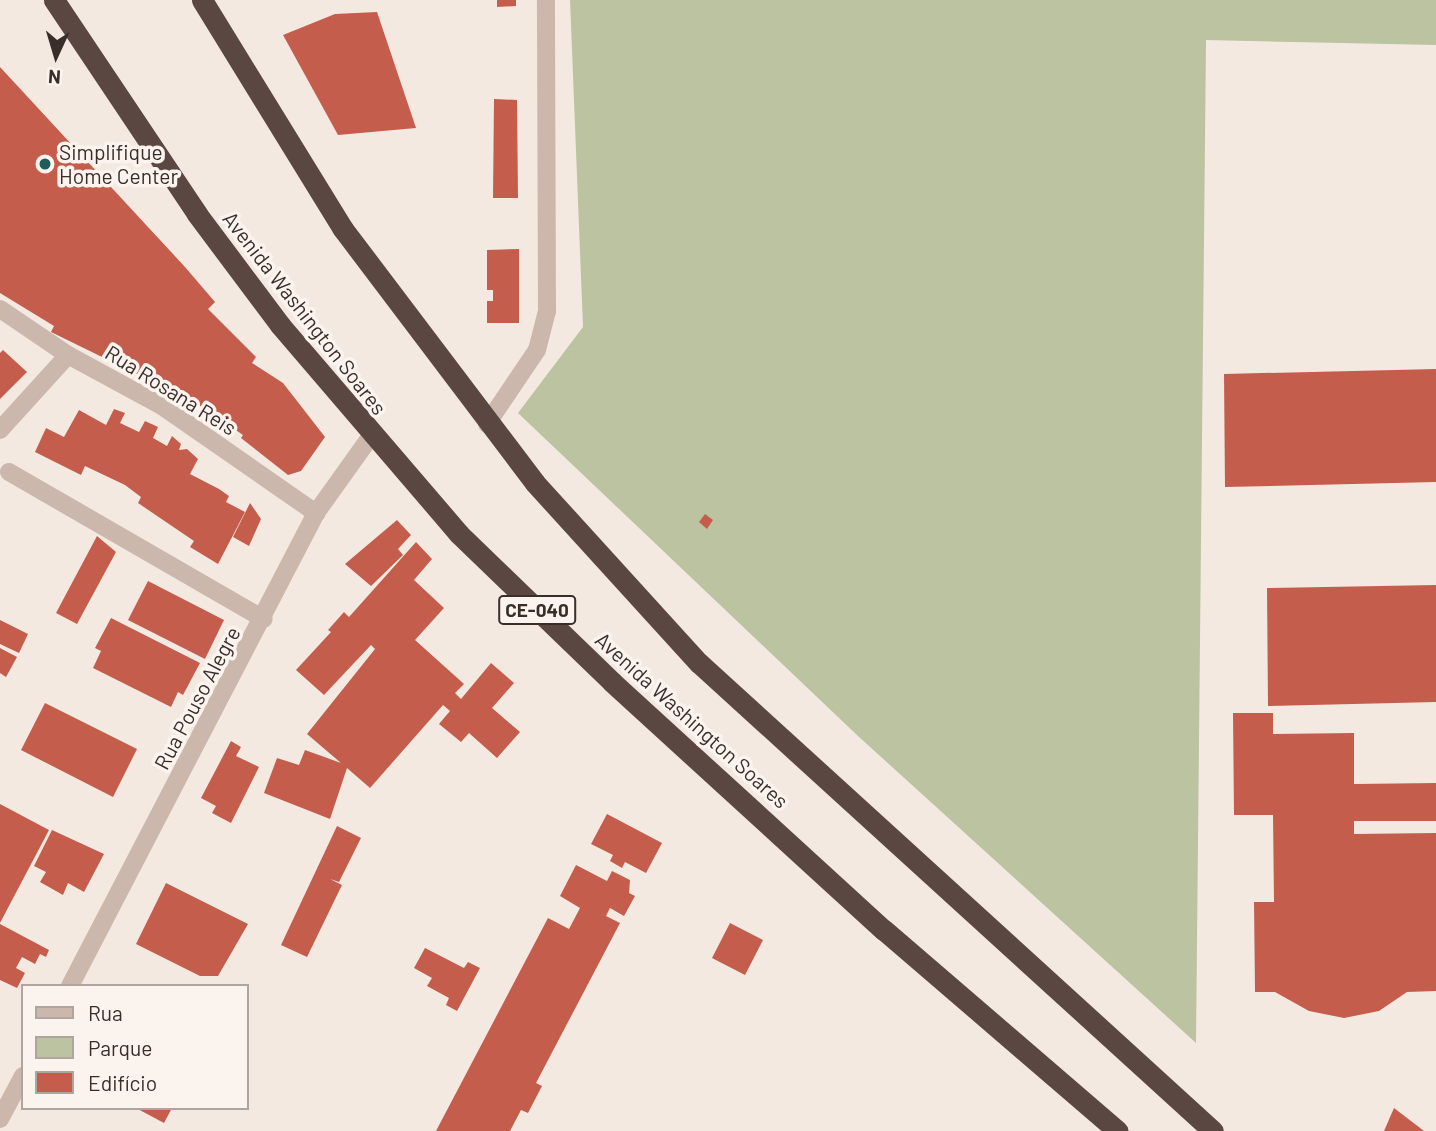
<!DOCTYPE html>
<html>
<head>
<meta charset="utf-8">
<style>
	body { margin:0 }
	#map { position:relative; width:1436px; height:1131px; overflow:hidden; background:#f3e9e1; font-family:Barlow,sans-serif }
	div>[style] { position:absolute }
	[style*='--x'] { left:calc(var(--x)*1px); top:calc(var(--y)*1px); width:calc(var(--w)*1px); rotate:calc(var(--a)*1deg) }
	.green>* { inset:0; background:#bbc3a0 }
	.building>* { inset:0; background:#c55d4d }
	.street>* { height:18px; margin:-9px; padding:0 9px; transform-origin:9px; border-radius:9px; background:#ccb7ac }
	.highway>* { height:21px; margin:-10.5px; padding:0 10.5px; transform-origin:10.5px; border-radius:10.5px; background:#5b4742 }
	.dots>* { width:19px; height:19px; translate:-50% -50%; box-sizing:border-box; border:4px solid #fbf3ee; border-radius:50% }
	span { translate:-50% -50%; white-space:nowrap; text-align:center; line-height:1.15; -webkit-text-stroke:7px #fbf3ee; paint-order:stroke }
	.shield-label span { padding:2px 5px; background:#fbf3ee; border:2px solid; border-radius:5px; -webkit-text-stroke-width:0 }
	.shield-label { font-size:19px; color:#3a2e2b; font-weight:700 }
	.poi-label { font-size:21px; color:#3a2e2b }
	.left { translate:0 -50%; text-align:left }
	.street-label { font-size:21px; color:#3a2e2b }
	.legend { position:absolute; left:21px; top:984px; width:228px; height:126px; box-sizing:border-box; background:#fbf3ee; border:2px solid #aea4a0; margin:0; padding:9px 12px; list-style:none; font-size:21px; color:#3a2e2b }
	.legend li { display:flex; align-items:center; gap:14px; height:35px }
	.legend b { width:35px; border:2px solid #aea4a0 }
	.north { position:absolute; left:21px; top:21px; width:70px; height:70px; -webkit-text-stroke:5px #fbf3ee; paint-order:stroke; rotate:184deg; font-size:19px; font-weight:700; line-height:28px; text-align:center; color:#3a2e2b }
	.north::after { content:''; display:block; margin:auto; width:24px; height:32px; background:#3a2e2b; clip-path:polygon(50% 0,100% 100%,50% 72%,0 100%) }
</style>
</head>
<body>
<div id="map">
	<div class="green">
		<i style="clip-path:polygon(570px 0,1436px 0,1436px 45px,1206px 40px,1196px 1043px,858px 736px,518px 413px,583px 327px)"></i>
	</div>
	<div class="building">
		<i style="clip-path:polygon(497px 0,516px 0,516px 6px,497px 7px)"></i>
		<i style="clip-path:polygon(377px 12px,416px 128px,338px 135px,283px 35px,335px 14px)"></i>
		<i style="clip-path:polygon(0 67px,185px 267px,215px 302px,208px 309px,256px 357px,252px 363px,283px 383px,325px 437px,301px 471px,288px 475px,241px 438px,243px 435px,196px 403px,51px 332px,54px 326px,0 293px)"></i>
		<i style="clip-path:polygon(494px 99px,517px 100px,518px 198px,493px 198px)"></i>
		<i style="clip-path:polygon(519px 249px,519px 323px,487px 323px,487px 301px,493px 301px,493px 290px,487px 290px,487px 250px)"></i>
		<i style="clip-path:polygon(3px 350px,27px 372px,0 399px,0 353px)"></i>
		<i style="clip-path:polygon(1436px 369px,1436px 482px,1225px 487px,1224px 374px)"></i>
		<i style="clip-path:polygon(114px 409px,125px 413px,120px 423px,139px 432px,145px 421px,158px 427px,153px 438px,167px 446px,172px 436px,181px 444px,179px 450px,187px 449px,198px 459px,190px 474px,219px 489px,229px 496px,226px 502px,245px 512px,218px 564px,190px 547px,194px 541px,138px 503px,141px 497px,125px 485px,85px 466px,81px 475px,35px 452px,46px 428px,64px 437px,79px 410px,106px 425px)"></i>
		<i style="clip-path:polygon(250px 503px,261px 519px,249px 546px,233px 537px)"></i>
		<i style="clip-path:polygon(705px 514px,713px 520px,707px 529px,699px 522px)"></i>
		<i style="clip-path:polygon(397px 520px,411px 535px,398px 549px,403px 555px,371px 586px,345px 564px)"></i>
		<i style="clip-path:polygon(97px 536px,116px 552px,77px 624px,56px 613px)"></i>
		<i style="clip-path:polygon(416px 542px,432px 559px,414px 580px,444px 608px,415px 640px,464px 684px,455px 693px,461px 699px,491px 663px,514px 683px,492px 708px,520px 732px,497px 758px,469px 733px,461px 742px,439px 724px,450px 711px,443px 705px,370px 788px,347px 768px,330px 819px,264px 793px,277px 758px,299px 765px,305px 750px,341px 763px,307px 734px,375px 649px,371px 645px,324px 695px,296px 670px,331px 632px,328px 630px,344px 612px,349px 617px)"></i>
		<i style="clip-path:polygon(148px 581px,224px 620px,205px 659px,128px 620px)"></i>
		<i style="clip-path:polygon(1436px 585px,1436px 702px,1268px 706px,1267px 588px)"></i>
		<i style="clip-path:polygon(111px 618px,200px 663px,183px 695px,178px 692px,171px 707px,93px 668px,101px 651px,95px 648px)"></i>
		<i style="clip-path:polygon(0 620px,28px 634px,19px 653px,0 644px)"></i>
		<i style="clip-path:polygon(0 648px,17px 657px,6px 677px,0 673px)"></i>
		<i style="clip-path:polygon(45px 703px,137px 749px,113px 797px,21px 750px)"></i>
		<i style="clip-path:polygon(1233px 713px,1273px 713px,1273px 734px,1354px 733px,1354px 784px,1436px 783px,1436px 821px,1354px 821px,1354px 834px,1436px 833px,1436px 991px,1407px 992px,1379px 1011px,1344px 1018px,1309px 1011px,1275px 992px,1255px 992px,1254px 902px,1274px 902px,1273px 815px,1234px 815px)"></i>
		<i style="clip-path:polygon(231px 741px,241px 747px,236px 756px,259px 767px,231px 823px,212px 813px,216px 806px,201px 798px)"></i>
		<i style="clip-path:polygon(0 804px,49px 830px,0 923px)"></i>
		<i style="clip-path:polygon(607px 814px,662px 843px,646px 873px,625px 862px,622px 868px,610px 861px,613px 855px,591px 844px)"></i>
		<i style="clip-path:polygon(337px 826px,361px 838px,339px 882px,330px 879px,342px 885px,307px 957px,281px 945px)"></i>
		<i style="clip-path:polygon(52px 830px,104px 854px,84px 892px,68px 883px,63px 895px,40px 882px,46px 872px,34px 866px)"></i>
		<i style="clip-path:polygon(576px 865px,607px 881px,612px 871px,630px 880px,629px 893px,635px 896px,624px 916px,610px 908px,606px 916px,620px 923px,536px 1083px,542px 1086px,528px 1113px,521px 1110px,510px 1131px,436px 1131px,548px 918px,569px 929px,580px 908px,560px 896px)"></i>
		<i style="clip-path:polygon(166px 883px,248px 924px,218px 976px,200px 976px,136px 944px)"></i>
		<i style="clip-path:polygon(730px 923px,763px 940px,745px 975px,712px 958px)"></i>
		<i style="clip-path:polygon(0 924px,49px 950px,46px 957px,40px 954px,35px 964px,22px 957px,16px 968px,25px 973px,17px 988px,0 980px)"></i>
		<i style="clip-path:polygon(425px 948px,464px 968px,468px 962px,480px 968px,457px 1011px,446px 1005px,449px 998px,427px 986px,432px 978px,414px 968px)"></i>
		<i style="clip-path:polygon(136px 1108px,172px 1108px,164px 1123px)"></i>
		<i style="clip-path:polygon(1394px 1108px,1424px 1131px,1384px 1131px)"></i>
	</div>
	<div class="street">
		<i style="--x:0;--y:309;--w:82;--a:34.1"></i>
		<i style="--x:68;--y:355;--w:107;--a:28.5"></i>
		<i style="--x:162;--y:406;--w:188;--a:34.8"></i>
		<i style="--x:487;--y:424;--w:89;--a:-56"></i>
		<i style="--x:537;--y:350;--w:40;--a:-75.6"></i>
		<i style="--x:547;--y:311;--w:311;--a:-90.2"></i>
		<i style="--x:0;--y:430;--w:101;--a:-47.8"></i>
		<i style="--x:9;--y:472;--w:294;--a:30"></i>
		<i style="--x:70;--y:986;--w:533;--a:-62.52"></i>
		<i style="--x:316;--y:513;--w:95;--a:-54.5"></i>
		<i style="--x:0;--y:1119;--w:49;--a:-61.9"></i>
	</div>
	<div class="highway">
		<i style="--x:54;--y:0;--w:257;--a:56.2"></i>
		<i style="--x:197;--y:214;--w:139;--a:53.2"></i>
		<i style="--x:280;--y:325;--w:275;--a:49.4"></i>
		<i style="--x:459;--y:534;--w:213;--a:44"></i>
		<i style="--x:612;--y:682;--w:368;--a:42.4"></i>
		<i style="--x:884;--y:930;--w:308;--a:40.7"></i>
		<i style="--x:202;--y:0;--w:269;--a:58.4"></i>
		<i style="--x:343;--y:229;--w:318;--a:52.9"></i>
		<i style="--x:535;--y:483;--w:244;--a:47.7"></i>
		<i style="--x:699;--y:663;--w:695;--a:42.32"></i>
	</div>
	<div class="dots">
		<i style="left:45px;top:164px;background:#205c5a"></i>
	</div>
	<div class="shield-label">
		<span style="left:537px;top:610px">CE-040</span>
	</div>
	<div class="poi-label">
		<span class="left" style="left:59px;top:164px">Simplifique<br>Home Center</span>
	</div>
	<div class="street-label">
		<span style="left:305px;top:313px;rotate:52deg">Avenida Washington Soares</span>
		<span style="left:171px;top:390px;rotate:32deg">Rua Rosana Reis</span>
		<span style="left:197px;top:698px;rotate:-62deg">Rua Pouso Alegre</span>
		<span style="left:692px;top:720px;rotate:42deg">Avenida Washington Soares</span>
	</div>
	<ul class="legend">
	<li><b style="height:9px;background:#ccb7ac"></b>Rua</li>
	<li><b style="height:19px;background:#bbc3a0"></b>Parque</li>
	<li><b style="height:19px;background:#c55d4d"></b>Edifício</li>
	</ul>
	<div class="north">N</div>
</div>
</body>
</html>
